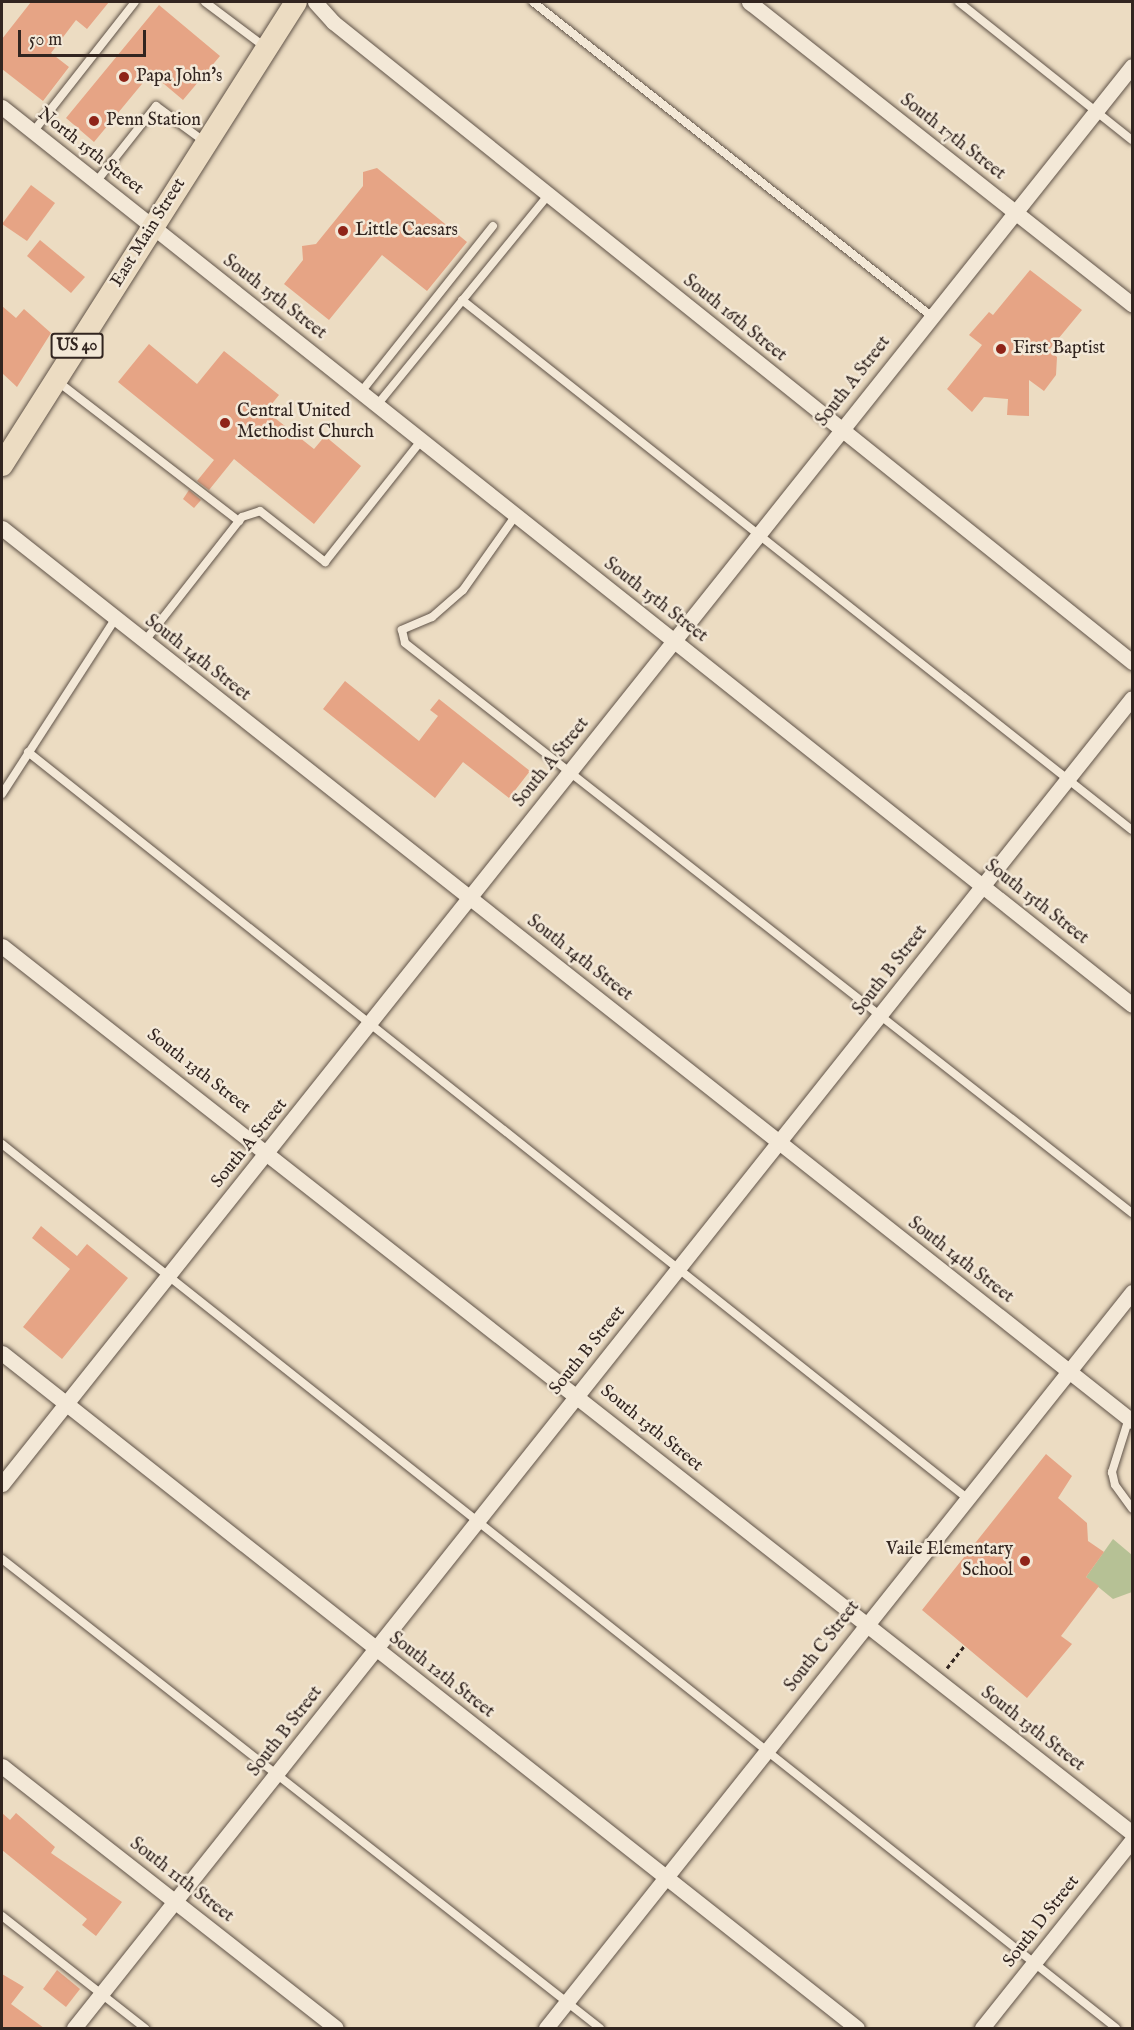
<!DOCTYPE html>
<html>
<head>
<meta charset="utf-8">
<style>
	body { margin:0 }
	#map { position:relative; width:1134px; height:2030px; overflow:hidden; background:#ecdcc2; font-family:"IM FELL English",serif }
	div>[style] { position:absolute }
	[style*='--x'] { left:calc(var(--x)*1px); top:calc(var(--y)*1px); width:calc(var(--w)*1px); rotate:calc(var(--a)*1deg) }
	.green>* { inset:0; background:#b6c195 }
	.building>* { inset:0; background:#e6a485 }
	.path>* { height:3px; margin-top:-1.5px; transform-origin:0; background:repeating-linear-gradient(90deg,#322520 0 4.5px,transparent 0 7.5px) }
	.roads { filter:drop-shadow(0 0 2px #605348) drop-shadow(0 0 2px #605348) }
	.lane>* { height:8px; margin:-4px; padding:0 4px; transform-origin:4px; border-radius:4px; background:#f3e8d7 }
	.street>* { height:15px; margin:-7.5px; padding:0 7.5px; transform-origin:7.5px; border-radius:7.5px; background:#f3e8d7 }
	.primary>* { height:22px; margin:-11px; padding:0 11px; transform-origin:11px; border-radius:11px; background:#ecdcc2 }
	.dots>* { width:16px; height:16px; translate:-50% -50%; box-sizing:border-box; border:3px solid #f3e8d7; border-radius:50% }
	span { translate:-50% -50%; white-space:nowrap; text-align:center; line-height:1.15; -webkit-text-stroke:5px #f3e8d7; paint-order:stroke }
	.shield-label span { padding:2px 4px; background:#f3e8d7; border:2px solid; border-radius:4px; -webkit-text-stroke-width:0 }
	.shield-label { font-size:16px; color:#322520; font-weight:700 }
	.poi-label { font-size:18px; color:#322520 }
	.left { translate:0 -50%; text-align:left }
	.right { translate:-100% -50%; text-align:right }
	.street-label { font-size:18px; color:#322520 }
	.frame { position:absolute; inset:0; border:3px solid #322520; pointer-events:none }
	.scale { position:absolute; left:18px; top:30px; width:128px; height:27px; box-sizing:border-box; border:3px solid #322520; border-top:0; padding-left:8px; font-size:18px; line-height:21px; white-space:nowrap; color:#322520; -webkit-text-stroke:4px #f3e8d7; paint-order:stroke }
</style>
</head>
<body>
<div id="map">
	<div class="green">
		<i style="clip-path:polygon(1113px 1539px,1132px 1555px,1132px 1592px,1113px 1599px,1086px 1577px)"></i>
	</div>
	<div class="building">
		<i style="clip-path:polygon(31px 2px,109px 2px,87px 29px,76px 20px,51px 53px,69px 67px,43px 101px,2px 69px,2px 39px)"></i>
		<i style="clip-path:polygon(159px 5px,220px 56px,183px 100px,151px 73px,94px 142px,66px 118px)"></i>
		<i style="clip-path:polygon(377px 168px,467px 242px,427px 291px,382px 255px,329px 320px,284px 284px,303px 260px,302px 246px,316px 244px,363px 186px,363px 172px)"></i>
		<i style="clip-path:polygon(31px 185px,55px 203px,27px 241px,2px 224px)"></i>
		<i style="clip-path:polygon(40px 240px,85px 277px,71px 293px,27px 256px)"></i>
		<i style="clip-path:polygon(1030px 270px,1082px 310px,1049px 350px,1057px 357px,1056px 375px,1044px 391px,1029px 380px,1029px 416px,1007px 415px,1008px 399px,984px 397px,972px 412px,947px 389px,982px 345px,969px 335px,989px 312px,993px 315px)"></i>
		<i style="clip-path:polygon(2px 306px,16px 318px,24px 309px,51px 333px,17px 387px,2px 373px)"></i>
		<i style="clip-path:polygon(149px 344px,197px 384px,224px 351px,279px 395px,266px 411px,314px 449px,325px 436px,361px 466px,314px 524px,234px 459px,209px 490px,197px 481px,214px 460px,118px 382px)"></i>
		<i style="clip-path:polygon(189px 490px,201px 500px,194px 508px,183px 499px)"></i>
		<i style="clip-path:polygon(345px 681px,419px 741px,438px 716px,430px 710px,439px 699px,530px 771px,509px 798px,463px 762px,435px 798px,323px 709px)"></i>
		<i style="clip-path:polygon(41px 1226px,77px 1256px,87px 1244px,128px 1278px,62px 1359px,23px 1327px,70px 1269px,32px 1238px)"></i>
		<i style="clip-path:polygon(1046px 1454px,1072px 1476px,1058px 1498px,1087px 1523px,1088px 1541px,1104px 1552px,1086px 1577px,1099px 1586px,1061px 1636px,1072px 1644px,1027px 1698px,922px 1610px)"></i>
		<i style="clip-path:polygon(2px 1813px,10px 1820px,16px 1813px,55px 1847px,51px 1853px,122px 1902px,96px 1936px,82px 1925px,87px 1919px,2px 1850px)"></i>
		<i style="clip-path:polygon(57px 1970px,80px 1989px,66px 2007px,43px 1989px)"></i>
		<i style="clip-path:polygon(2px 1974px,24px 1987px,11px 2004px,44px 2028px,2px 2028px)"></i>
	</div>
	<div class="path">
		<i style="--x:947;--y:1668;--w:28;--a:-52"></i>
	</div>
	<div class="roads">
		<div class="lane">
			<i style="--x:205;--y:2;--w:75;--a:36.9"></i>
			<i style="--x:533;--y:2;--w:506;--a:38.25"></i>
			<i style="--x:959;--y:2;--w:221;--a:38.6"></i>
			<i style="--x:33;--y:132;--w:165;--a:-51.9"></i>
			<i style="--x:96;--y:182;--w:97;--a:-51.7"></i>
			<i style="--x:156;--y:106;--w:61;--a:36.3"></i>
			<i style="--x:462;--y:300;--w:854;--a:38.35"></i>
			<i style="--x:57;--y:381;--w:230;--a:37.6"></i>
			<i style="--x:361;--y:392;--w:212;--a:-51.5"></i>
			<i style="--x:377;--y:405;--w:271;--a:-50.8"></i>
			<i style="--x:516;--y:515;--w:92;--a:125.2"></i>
			<i style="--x:463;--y:590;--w:41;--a:138.9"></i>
			<i style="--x:432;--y:617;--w:33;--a:157"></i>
			<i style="--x:402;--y:630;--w:13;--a:77"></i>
			<i style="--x:405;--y:643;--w:924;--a:38.1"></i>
			<i style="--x:144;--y:642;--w:159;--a:-51.9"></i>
			<i style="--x:242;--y:517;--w:19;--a:-18"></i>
			<i style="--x:260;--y:511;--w:83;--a:38.1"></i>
			<i style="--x:325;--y:562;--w:154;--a:-51.6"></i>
			<i style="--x:28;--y:752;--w:1199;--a:38.47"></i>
			<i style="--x:2;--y:794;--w:208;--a:-57.1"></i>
			<i style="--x:2;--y:1144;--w:1422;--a:38.43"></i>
			<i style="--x:1129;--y:1418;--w:57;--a:107.5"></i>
			<i style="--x:1112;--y:1472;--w:13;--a:77"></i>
			<i style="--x:1115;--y:1485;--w:29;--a:54"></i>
			<i style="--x:2;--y:1559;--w:760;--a:38.11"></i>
			<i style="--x:2;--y:1916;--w:182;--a:38.1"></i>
		</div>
		<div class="street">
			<i style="--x:315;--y:2;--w:27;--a:48"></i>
			<i style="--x:333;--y:22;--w:1024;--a:38.69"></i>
			<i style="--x:749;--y:2;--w:488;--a:38.3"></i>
			<i style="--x:2;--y:107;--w:1443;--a:38.47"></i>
			<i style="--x:2;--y:528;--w:1440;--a:38.32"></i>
			<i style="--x:2;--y:946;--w:1437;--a:38.13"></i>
			<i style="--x:2;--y:1353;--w:1089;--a:38.29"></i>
			<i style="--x:2;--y:1484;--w:1813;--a:-51.45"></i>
			<i style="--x:2;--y:1766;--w:424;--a:38.1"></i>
			<i style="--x:74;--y:2028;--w:1699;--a:-51.5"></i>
			<i style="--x:546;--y:2028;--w:941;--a:-51.47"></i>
			<i style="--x:982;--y:2028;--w:241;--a:-51.4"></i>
		</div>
		<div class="primary">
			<i style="--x:2;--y:465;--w:548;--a:-57.58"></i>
		</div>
	</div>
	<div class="dots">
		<i style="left:124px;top:77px;background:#8f2418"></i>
		<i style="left:94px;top:121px;background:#8f2418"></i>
		<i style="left:343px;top:231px;background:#8f2418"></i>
		<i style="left:1001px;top:349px;background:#8f2418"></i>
		<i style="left:225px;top:423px;background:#8f2418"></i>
		<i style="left:1025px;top:1561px;background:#8f2418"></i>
	</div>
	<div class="shield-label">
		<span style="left:77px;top:346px">US 40</span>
	</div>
	<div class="poi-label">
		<span class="left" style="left:136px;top:77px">Papa John's</span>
		<span class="left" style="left:106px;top:121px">Penn Station</span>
		<span class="left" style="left:355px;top:231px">Little Caesars</span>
		<span class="left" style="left:1013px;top:349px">First Baptist</span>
		<span class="left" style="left:237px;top:423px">Central United<br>Methodist Church</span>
		<span class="right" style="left:1013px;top:1561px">Vaile Elementary<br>School</span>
	</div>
	<div class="street-label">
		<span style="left:952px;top:138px;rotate:38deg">South 17th Street</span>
		<span style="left:90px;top:152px;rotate:38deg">North 15th Street</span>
		<span style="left:149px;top:233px;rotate:-58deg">East Main Street</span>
		<span style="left:274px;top:298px;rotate:38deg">South 15th Street</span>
		<span style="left:734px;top:319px;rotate:39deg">South 16th Street</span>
		<span style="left:854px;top:382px;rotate:-52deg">South A Street</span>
		<span style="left:655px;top:601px;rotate:38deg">South 15th Street</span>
		<span style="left:197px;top:659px;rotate:38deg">South 14th Street</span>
		<span style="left:552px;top:763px;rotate:-51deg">South A Street</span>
		<span style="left:1036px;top:903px;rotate:38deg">South 15th Street</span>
		<span style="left:579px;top:959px;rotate:38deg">South 14th Street</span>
		<span style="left:891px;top:971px;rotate:-52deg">South B Street</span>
		<span style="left:198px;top:1072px;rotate:38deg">South 13th Street</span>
		<span style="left:250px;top:1144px;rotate:-51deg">South A Street</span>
		<span style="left:960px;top:1261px;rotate:38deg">South 14th Street</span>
		<span style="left:588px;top:1351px;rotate:-51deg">South B Street</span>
		<span style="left:651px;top:1429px;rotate:39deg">South 13th Street</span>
		<span style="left:823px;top:1647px;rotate:-52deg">South C Street</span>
		<span style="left:441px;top:1676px;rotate:38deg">South 12th Street</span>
		<span style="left:1032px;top:1730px;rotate:38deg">South 13th Street</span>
		<span style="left:286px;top:1732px;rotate:-52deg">South B Street</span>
		<span style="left:181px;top:1881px;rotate:38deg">South 11th Street</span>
		<span style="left:1042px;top:1922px;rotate:-52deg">South D Street</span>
	</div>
	<div class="frame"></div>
	<div class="scale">50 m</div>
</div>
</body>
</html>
